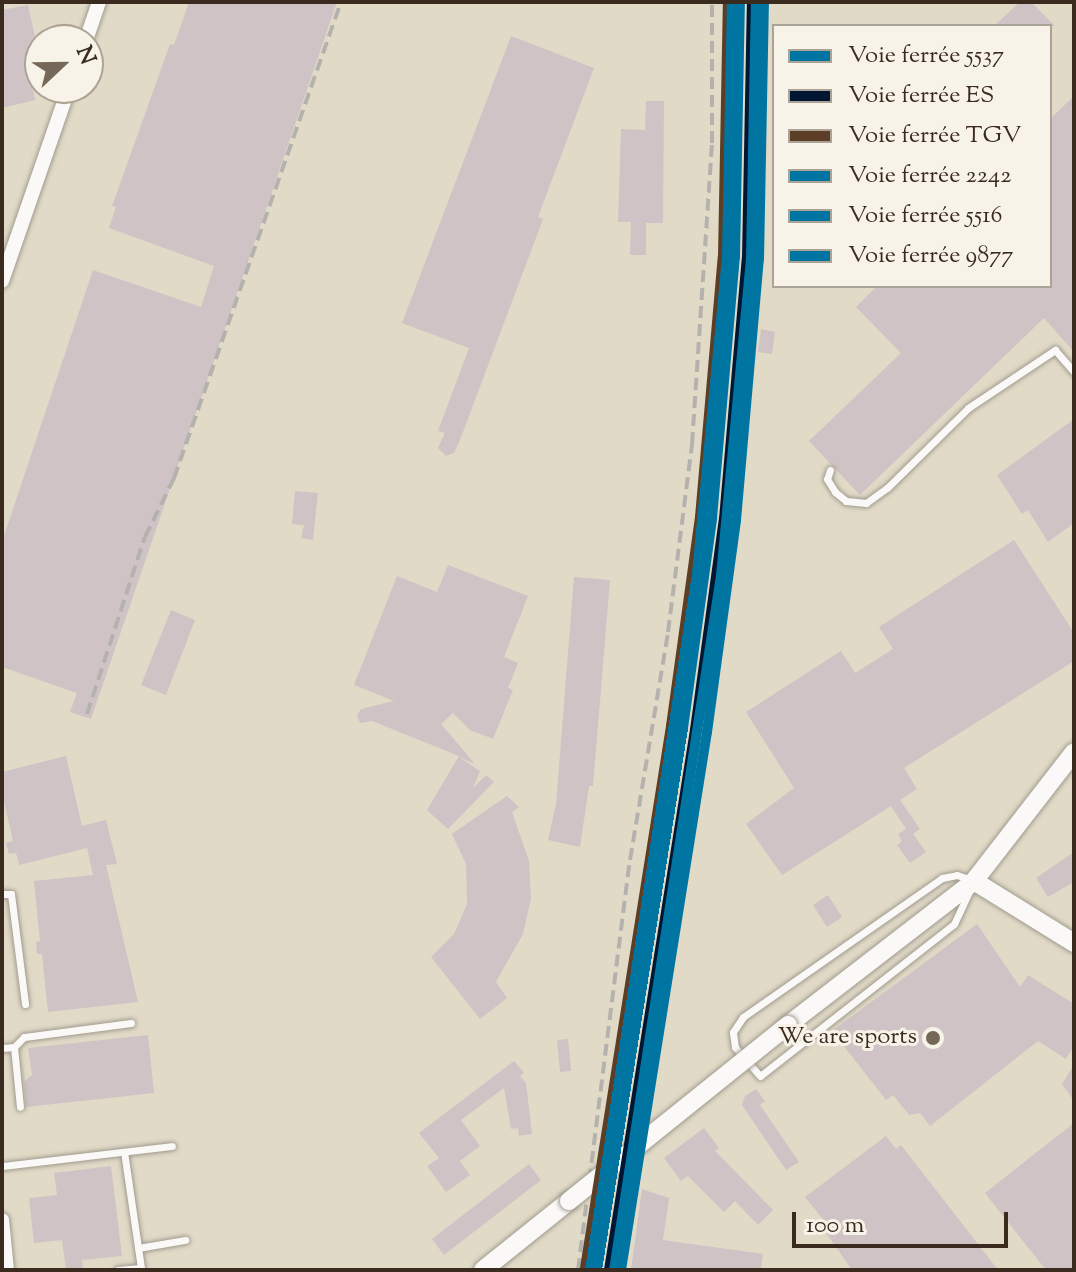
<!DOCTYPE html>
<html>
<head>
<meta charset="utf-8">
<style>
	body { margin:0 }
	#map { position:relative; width:1076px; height:1272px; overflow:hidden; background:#e1dac7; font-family:"Sorts Mill Goudy",serif }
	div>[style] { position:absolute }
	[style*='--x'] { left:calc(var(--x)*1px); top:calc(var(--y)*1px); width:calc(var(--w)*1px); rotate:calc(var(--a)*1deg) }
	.building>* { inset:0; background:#d0c3c5 }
	.roads { filter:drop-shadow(0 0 2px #a19b8f) drop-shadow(0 0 2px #a19b8f) }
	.service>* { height:7px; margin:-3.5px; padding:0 3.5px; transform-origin:3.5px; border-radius:3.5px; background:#faf9f7 }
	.minor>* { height:14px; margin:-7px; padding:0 7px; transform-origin:7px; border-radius:7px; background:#faf9f7 }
	.tertiary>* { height:18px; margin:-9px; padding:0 9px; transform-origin:9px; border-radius:9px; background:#faf9f7 }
	.rail>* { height:4px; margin-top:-2px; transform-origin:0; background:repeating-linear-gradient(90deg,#b5b2ae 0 12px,transparent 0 18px) }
	.bridges { filter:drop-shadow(0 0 2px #a19b8f) drop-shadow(0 0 2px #a19b8f) }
	.tertiary-bridge>* { height:18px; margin:-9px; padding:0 9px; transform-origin:9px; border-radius:9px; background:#faf9f7 }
	.rail-1>* { height:10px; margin:-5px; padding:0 5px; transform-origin:5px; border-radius:5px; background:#0075a1 }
	.rail-2>* { height:10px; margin:-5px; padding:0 5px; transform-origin:5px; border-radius:5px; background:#011633 }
	.rail-3>* { height:10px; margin:-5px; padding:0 5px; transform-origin:5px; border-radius:5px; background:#5c3e26 }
	.rail-4>* { height:10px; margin:-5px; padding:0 5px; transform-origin:5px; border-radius:5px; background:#0075a1 }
	.rail-5>* { height:10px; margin:-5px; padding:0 5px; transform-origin:5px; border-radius:5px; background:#0075a1 }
	.rail-6>* { height:10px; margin:-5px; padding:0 5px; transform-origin:5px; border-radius:5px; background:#0075a1 }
	.dots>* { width:22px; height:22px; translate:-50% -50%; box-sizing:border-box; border:4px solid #f7f3e8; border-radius:50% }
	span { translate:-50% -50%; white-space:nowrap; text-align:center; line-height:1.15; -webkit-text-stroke:6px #f7f3e8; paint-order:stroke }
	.poi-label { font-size:24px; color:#3b2a1e }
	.right { translate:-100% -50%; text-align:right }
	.frame { position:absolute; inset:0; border:4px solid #3b2a1e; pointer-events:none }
	.legend { position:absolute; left:772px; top:24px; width:280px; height:264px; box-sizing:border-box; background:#f7f3e8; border:2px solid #aca397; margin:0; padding:10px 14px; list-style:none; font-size:24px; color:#3b2a1e }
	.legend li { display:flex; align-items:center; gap:16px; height:40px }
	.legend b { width:40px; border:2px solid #aca397 }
	.north { position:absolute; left:24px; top:24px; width:80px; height:80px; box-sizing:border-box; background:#f7f3e8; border:2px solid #aca397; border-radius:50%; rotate:68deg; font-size:22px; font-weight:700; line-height:32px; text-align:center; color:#3b2a1e }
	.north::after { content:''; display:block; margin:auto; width:28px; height:36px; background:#756859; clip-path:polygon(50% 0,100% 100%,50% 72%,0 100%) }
	.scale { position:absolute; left:792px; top:1212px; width:216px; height:36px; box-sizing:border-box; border:4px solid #3b2a1e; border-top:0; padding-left:10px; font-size:24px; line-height:28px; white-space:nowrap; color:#3b2a1e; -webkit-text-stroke:6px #f7f3e8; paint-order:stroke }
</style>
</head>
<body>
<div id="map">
	<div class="building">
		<i style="clip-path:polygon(189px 2px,337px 2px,91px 719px,70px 712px,77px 693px,2px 667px,2px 542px,93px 270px,201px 307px,214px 266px,109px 228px,116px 207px,112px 206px,135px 142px,170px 44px,174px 45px)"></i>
		<i style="clip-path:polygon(1020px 2px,1031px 2px,1055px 26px,994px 26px)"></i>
		<i style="clip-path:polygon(28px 5px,40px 60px,40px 83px,32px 85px,35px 100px,2px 108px,2px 10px)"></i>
		<i style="clip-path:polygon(511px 36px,594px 68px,538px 217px,543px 219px,460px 440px,454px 453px,446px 456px,438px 448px,445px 433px,438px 431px,469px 348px,402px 323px)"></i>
		<i style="clip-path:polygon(1074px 96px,1074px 352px,1044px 318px,860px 495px,809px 441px,901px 353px,856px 307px,877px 286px,1050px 286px,1050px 119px)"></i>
		<i style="clip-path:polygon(646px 101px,664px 101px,663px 223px,646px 223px,646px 255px,630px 255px,631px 222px,618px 222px,621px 129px,645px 130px)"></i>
		<i style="clip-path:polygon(761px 329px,775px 332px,772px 354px,758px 352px)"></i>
		<i style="clip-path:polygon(1074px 419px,1074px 523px,1048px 542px,1028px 510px,1022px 514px,997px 475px)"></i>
		<i style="clip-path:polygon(295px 491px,318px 493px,313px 540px,301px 538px,304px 525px,292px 524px)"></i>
		<i style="clip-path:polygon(1014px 540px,1074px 633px,1074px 661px,904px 768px,917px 789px,900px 800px,920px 829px,913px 834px,926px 852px,910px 863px,897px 845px,902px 841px,898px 834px,906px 829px,891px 806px,782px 875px,746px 824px,794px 788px,746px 712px,841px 651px,855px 673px,893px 649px,879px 627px)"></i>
		<i style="clip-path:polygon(448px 565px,528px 596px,504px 657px,518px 663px,508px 688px,513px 690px,493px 739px,470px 730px,453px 713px,441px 724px,475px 764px,459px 757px,480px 771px,473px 788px,486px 775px,494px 782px,448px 829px,427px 810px,459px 756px,372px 721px,360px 723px,357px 715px,361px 709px,394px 701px,354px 685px,397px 576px,437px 592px)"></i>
		<i style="clip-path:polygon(574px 577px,610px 580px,593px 786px,589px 786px,580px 847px,548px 840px,556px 804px)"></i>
		<i style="clip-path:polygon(171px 610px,195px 620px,166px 695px,141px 685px)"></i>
		<i style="clip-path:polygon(66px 756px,82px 826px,106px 820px,117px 864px,106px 865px,138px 1002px,48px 1012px,42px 954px,37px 954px,36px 942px,40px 941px,34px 881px,93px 875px,87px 848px,19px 865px,16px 853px,9px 854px,6px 843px,13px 841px,2px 793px,2px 772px)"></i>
		<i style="clip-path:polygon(507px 796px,519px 807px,512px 812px,529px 861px,531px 898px,523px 934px,496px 982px,507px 998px,480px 1019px,431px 957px,454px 934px,467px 904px,466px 864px,452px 834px)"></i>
		<i style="clip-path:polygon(1074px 852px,1074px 882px,1048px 897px,1036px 878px)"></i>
		<i style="clip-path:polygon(828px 895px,842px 917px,827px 927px,813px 905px)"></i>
		<i style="clip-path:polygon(977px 924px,1020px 987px,1028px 975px,1074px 1004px,1074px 1046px,1066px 1059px,1038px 1041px,930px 1126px,920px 1113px,909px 1115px,893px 1095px,886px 1100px,832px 1031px)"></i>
		<i style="clip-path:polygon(148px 1035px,154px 1093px,26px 1107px,24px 1082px,32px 1075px,28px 1048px)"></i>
		<i style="clip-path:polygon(568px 1039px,571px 1071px,560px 1072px,557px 1040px)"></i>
		<i style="clip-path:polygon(514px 1061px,524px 1073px,520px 1076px,526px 1083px,532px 1134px,519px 1136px,518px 1128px,511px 1129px,504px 1088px,461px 1120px,480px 1146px,460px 1161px,470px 1175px,446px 1192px,427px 1166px,439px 1158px,419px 1133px)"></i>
		<i style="clip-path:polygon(1074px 1065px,1074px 1101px,1062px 1084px)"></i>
		<i style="clip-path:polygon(756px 1089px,765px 1101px,760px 1105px,799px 1162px,786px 1170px,742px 1105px,745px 1096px)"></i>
		<i style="clip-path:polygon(1074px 1123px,1074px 1270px,1046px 1270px,985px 1193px)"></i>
		<i style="clip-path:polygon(704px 1128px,719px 1148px,715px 1151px,773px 1210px,758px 1225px,735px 1201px,724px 1212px,688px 1176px,681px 1181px,664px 1158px)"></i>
		<i style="clip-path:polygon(886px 1136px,896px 1149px,901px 1145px,998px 1270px,852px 1270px,826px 1233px,831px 1229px,805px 1197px)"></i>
		<i style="clip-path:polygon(529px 1164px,541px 1180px,444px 1255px,432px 1239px)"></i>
		<i style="clip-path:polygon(111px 1166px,122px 1256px,82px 1260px,83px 1270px,66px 1270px,62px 1240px,34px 1243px,29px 1198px,57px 1195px,54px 1173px)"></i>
		<i style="clip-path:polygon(642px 1189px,669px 1198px,663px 1240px,763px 1254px,761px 1270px,631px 1270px)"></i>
	</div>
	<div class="roads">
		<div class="service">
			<i style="--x:830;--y:470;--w:9;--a:108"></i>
			<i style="--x:827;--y:479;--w:15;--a:58"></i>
			<i style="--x:835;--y:492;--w:14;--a:39"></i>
			<i style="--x:846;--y:501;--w:20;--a:6"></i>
			<i style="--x:866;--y:503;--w:26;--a:-36"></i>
			<i style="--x:887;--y:488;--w:114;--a:-44.6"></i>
			<i style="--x:968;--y:408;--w:105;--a:-33.7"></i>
			<i style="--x:1055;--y:350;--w:29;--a:49"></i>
			<i style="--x:957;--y:875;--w:18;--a:19"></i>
			<i style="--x:974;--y:881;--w:47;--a:114.9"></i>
			<i style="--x:954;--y:924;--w:246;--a:141.9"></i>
			<i style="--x:760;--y:1076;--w:38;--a:-131"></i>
			<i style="--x:735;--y:1047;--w:15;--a:-98"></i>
			<i style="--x:733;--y:1032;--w:18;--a:-56"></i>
			<i style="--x:743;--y:1017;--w:243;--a:-34.9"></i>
			<i style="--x:942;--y:878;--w:15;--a:-11"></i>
			<i style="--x:2;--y:894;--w:9;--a:0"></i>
			<i style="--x:11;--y:894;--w:111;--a:82.7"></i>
			<i style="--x:14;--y:1047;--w:60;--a:84.3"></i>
			<i style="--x:2;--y:1048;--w:12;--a:-5"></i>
			<i style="--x:14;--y:1047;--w:14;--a:-45"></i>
			<i style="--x:24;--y:1037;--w:108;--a:-7.5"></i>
			<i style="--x:2;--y:1166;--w:171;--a:-6.7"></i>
			<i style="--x:138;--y:1248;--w:48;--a:-9.7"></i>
			<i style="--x:118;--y:1270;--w:23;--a:-5"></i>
			<i style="--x:141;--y:1268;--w:117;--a:-98.3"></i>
		</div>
		<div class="minor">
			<i style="--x:86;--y:40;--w:40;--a:-71.1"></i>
			<i style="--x:2;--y:281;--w:204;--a:-70.9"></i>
			<i style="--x:2;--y:1220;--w:50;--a:84.3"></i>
		</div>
		<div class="tertiary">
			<i style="--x:974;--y:881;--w:118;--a:31.8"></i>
			<i style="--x:788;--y:1025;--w:235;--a:-37.7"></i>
			<i style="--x:974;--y:881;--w:163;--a:-52.2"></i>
			<i style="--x:483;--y:1270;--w:110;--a:-38.7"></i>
		</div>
	</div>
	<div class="rail">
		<i style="--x:87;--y:714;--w:186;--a:-71.9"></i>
		<i style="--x:145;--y:537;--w:66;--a:-63.8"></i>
		<i style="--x:174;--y:478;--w:504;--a:-70.67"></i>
		<i style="--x:578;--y:1270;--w:413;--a:-82.8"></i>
		<i style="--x:630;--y:860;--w:231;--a:-80.5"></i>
		<i style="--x:668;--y:632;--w:190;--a:-82.7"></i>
		<i style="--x:692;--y:444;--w:302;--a:-86.2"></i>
		<i style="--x:712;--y:143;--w:141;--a:-90"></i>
	</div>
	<div class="bridges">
		<div class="tertiary-bridge">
			<i style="--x:569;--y:1201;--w:281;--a:-38.8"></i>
		</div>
	</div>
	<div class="rail-1">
		<i style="--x:597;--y:1270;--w:549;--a:-80.98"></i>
		<i style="--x:683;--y:728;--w:212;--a:-82.1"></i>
		<i style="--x:712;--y:518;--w:262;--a:-85"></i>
		<i style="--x:735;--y:257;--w:255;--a:-88.9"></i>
	</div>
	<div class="rail-2">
		<i style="--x:609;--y:1270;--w:547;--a:-80.95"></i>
		<i style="--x:695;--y:730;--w:213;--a:-82.2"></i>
		<i style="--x:724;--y:519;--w:262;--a:-85"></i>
		<i style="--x:747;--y:258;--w:256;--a:-88.9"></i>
	</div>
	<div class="rail-3">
		<i style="--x:585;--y:1268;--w:549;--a:-80.98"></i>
		<i style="--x:671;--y:726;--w:211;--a:-82.1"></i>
		<i style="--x:700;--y:517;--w:262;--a:-85"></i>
		<i style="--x:723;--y:256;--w:254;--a:-88.9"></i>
	</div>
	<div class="rail-4">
		<i style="--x:590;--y:1270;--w:704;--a:-81.26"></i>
		<i style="--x:697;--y:574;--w:319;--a:-84.6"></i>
		<i style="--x:727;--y:256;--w:254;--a:-88.9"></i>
	</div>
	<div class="rail-5">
		<i style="--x:614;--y:1270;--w:702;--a:-81.24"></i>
		<i style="--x:721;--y:576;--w:319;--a:-84.6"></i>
		<i style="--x:751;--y:258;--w:256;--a:-88.9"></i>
	</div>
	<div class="rail-6">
		<i style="--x:621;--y:1270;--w:545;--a:-80.92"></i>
		<i style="--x:707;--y:732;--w:214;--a:-82.2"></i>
		<i style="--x:736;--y:520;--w:262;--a:-85"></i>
		<i style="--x:759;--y:259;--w:257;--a:-88.9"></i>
	</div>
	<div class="dots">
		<i style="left:933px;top:1038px;background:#756859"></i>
	</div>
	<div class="poi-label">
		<span class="right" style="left:917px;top:1038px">We are sports</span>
	</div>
	<div class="frame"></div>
	<ul class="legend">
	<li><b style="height:10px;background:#0075a1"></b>Voie ferrée 5537</li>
	<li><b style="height:10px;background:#011633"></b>Voie ferrée ES</li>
	<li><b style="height:10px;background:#5c3e26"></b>Voie ferrée TGV</li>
	<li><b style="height:10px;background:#0075a1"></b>Voie ferrée 2242</li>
	<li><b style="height:10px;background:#0075a1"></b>Voie ferrée 5516</li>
	<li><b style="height:10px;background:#0075a1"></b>Voie ferrée 9877</li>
	</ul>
	<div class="north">N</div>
	<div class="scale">100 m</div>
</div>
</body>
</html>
